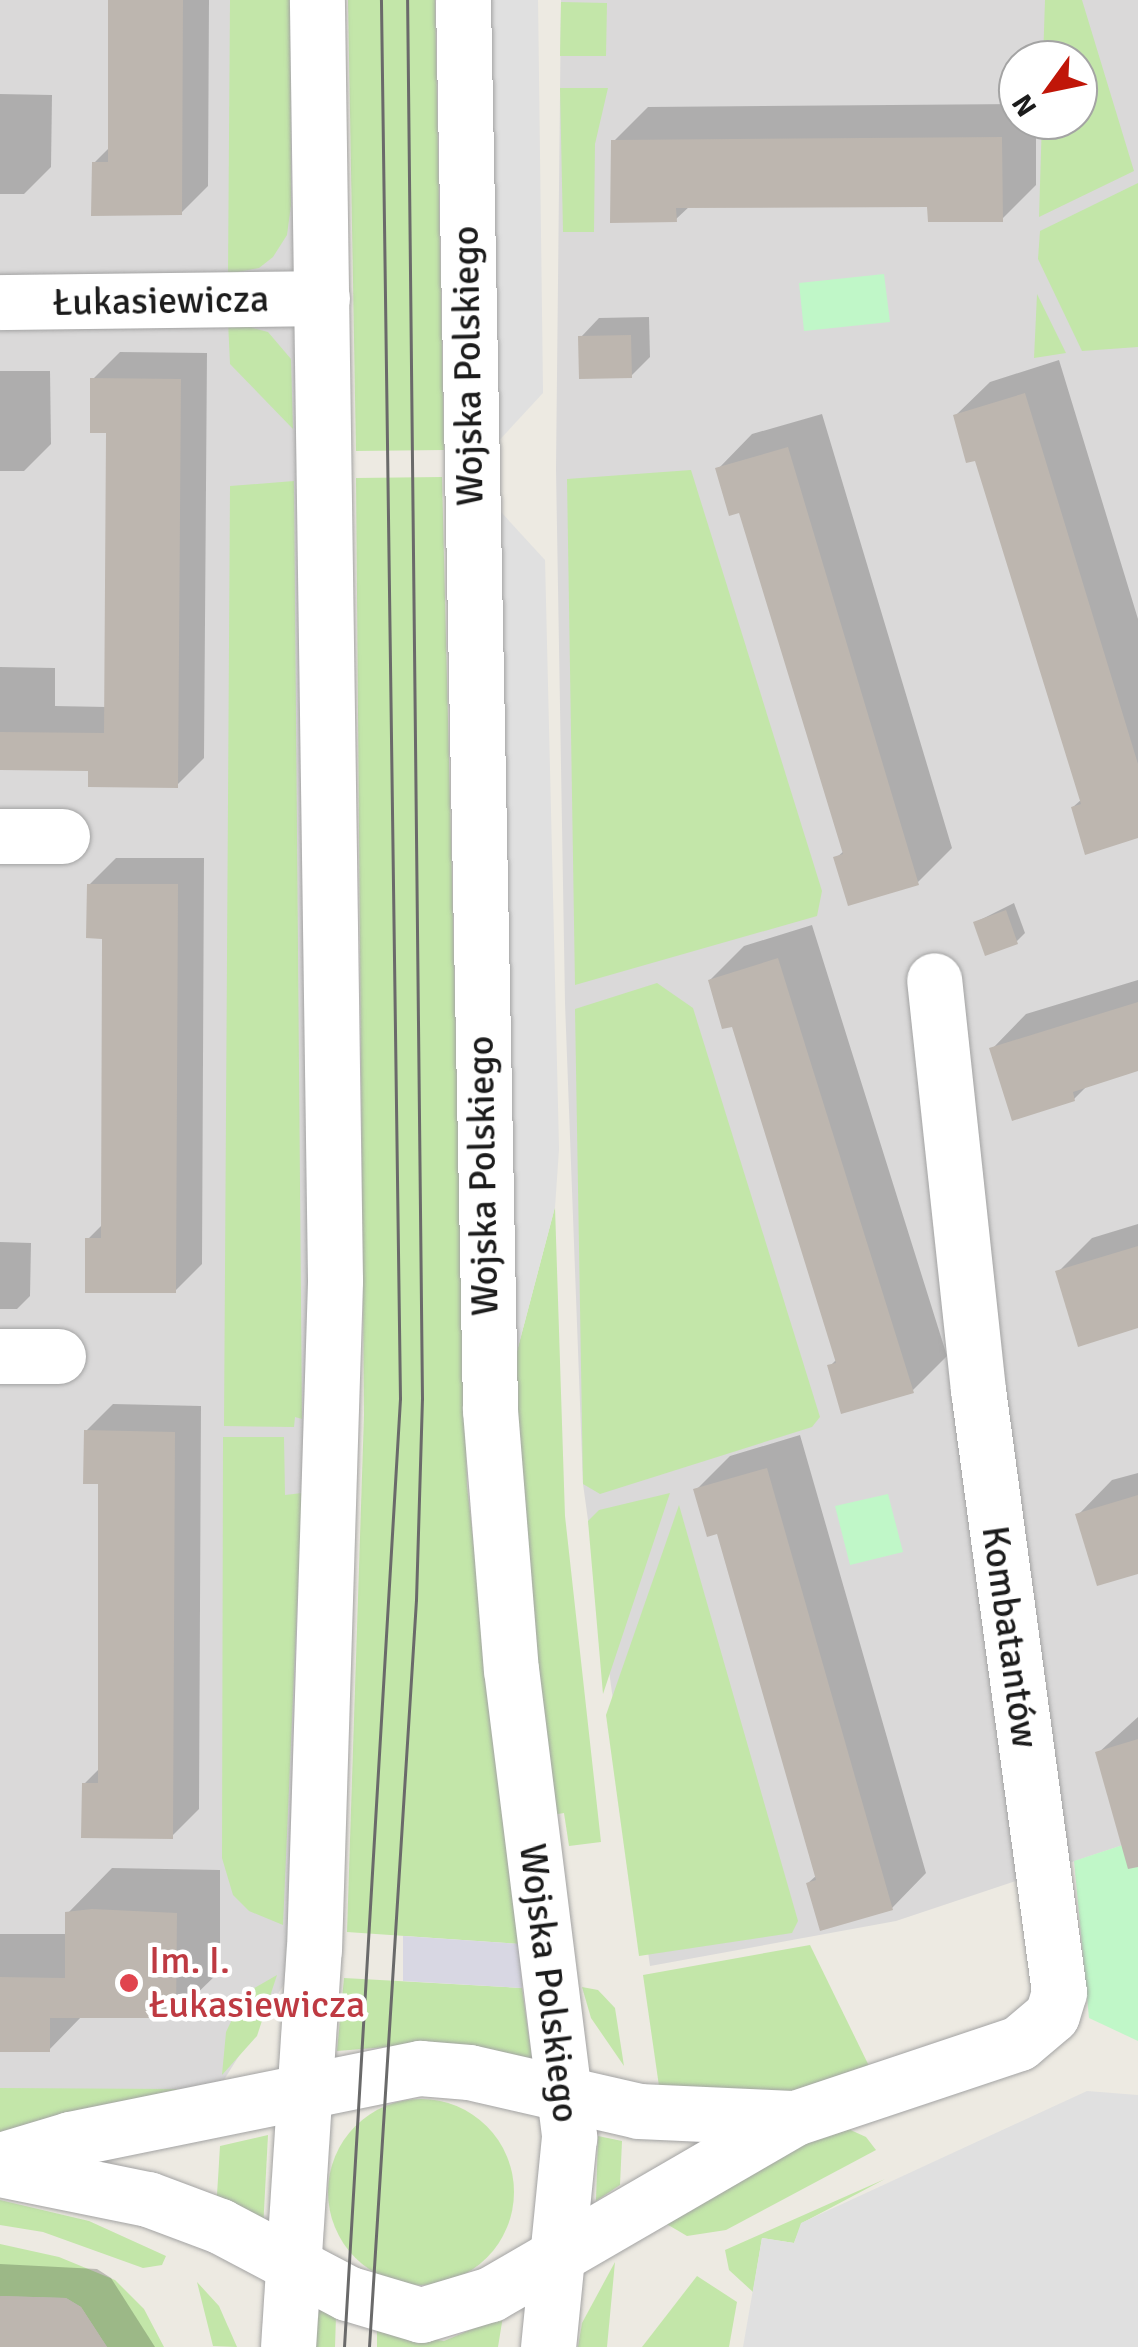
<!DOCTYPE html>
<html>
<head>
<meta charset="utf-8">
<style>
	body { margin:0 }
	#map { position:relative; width:1138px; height:2347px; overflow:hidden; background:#edeae2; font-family:Signika,sans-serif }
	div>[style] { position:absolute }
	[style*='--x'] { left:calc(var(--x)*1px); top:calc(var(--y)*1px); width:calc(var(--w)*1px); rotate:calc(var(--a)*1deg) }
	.residential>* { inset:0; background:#dad9d9 }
	.grass>* { inset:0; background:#c3e6a9 }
	.round { border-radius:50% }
	.park>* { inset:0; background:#c0f7c8 }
	.parking>* { inset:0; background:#e0e0e0 }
	.plaza>* { inset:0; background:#d8d7e3 }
	.shadow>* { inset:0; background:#0003 }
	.building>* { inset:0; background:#bdb6af }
	.roads { filter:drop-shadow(0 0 2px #a3a3a3) drop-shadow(0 0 2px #a3a3a3) }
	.minor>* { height:55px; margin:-27.5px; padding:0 27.5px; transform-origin:27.5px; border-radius:27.5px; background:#fff }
	.tram>* { height:2.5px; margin:-1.25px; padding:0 1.25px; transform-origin:1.25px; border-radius:1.25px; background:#6a6a6a }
	.dots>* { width:28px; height:28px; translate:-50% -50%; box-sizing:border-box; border:5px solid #fff; border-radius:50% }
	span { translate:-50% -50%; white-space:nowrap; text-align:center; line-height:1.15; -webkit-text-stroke:9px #fff; paint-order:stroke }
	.street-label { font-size:38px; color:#1c1c1c }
	.health-label { font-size:38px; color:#be3a42 }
	.left { translate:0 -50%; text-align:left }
	.north { position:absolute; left:998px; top:40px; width:100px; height:100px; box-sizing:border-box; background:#fff; border:2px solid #a4a4a4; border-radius:50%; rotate:237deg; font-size:28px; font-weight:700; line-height:40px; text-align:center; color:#1c1c1c }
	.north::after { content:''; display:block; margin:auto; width:35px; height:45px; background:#c01608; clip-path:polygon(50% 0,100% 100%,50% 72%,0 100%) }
</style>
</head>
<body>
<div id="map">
	<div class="residential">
		<i style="clip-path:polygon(0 0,293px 0,316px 1170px,286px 1981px,205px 2110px,0 2160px)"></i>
		<i style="clip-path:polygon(evenodd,561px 0,1138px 0,1138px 1840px,896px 1921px,650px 1966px,583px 1484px,565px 1003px,556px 469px,561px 0,1018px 60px,1078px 60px,1078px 120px,1018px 120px,1018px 60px)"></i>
	</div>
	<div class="grass">
		<i style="clip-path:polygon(230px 0,290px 0,291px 205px,287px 235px,273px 257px,259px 268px,228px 274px)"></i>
		<i style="clip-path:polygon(348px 0,435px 0,444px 450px,356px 451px)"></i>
		<i style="clip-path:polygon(1045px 0,1082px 0,1134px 171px,1039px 217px,1042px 120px,1078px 120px,1078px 60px,1043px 60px)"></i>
		<i style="clip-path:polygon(561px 2px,607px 3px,606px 56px,560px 56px)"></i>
		<i style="clip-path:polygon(560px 88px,608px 88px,595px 144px,594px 232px,563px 232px)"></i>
		<i style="clip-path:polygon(1138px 183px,1138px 347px,1082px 351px,1038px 259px,1040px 231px)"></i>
		<i style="clip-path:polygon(1037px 294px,1066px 353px,1034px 358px)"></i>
		<i style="clip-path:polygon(228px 321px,268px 332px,291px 359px,293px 429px,230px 364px)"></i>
		<i style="clip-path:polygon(691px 470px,822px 891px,817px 916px,575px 985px,567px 479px)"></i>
		<i style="clip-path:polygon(442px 477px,467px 1486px,520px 1944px,347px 1932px,364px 1415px,356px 478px)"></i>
		<i style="clip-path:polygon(294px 481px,302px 1419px,295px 1417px,294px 1427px,224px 1426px,230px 486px)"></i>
		<i style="clip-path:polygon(657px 983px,693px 1008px,820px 1417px,812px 1427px,600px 1494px,583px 1484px,575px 1009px)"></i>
		<i style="clip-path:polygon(555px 1207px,565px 1516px,601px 1842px,569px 1846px,564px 1813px,552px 1815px,510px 1378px)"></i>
		<i style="clip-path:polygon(223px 1437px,284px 1437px,285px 1495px,302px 1493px,283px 1925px,249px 1911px,233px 1895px,222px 1858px)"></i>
		<i style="clip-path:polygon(670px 1493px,603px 1694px,588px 1521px,599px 1510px)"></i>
		<i style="clip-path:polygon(679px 1505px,798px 1921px,792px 1933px,639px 1956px,606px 1715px)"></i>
		<i style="clip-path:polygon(810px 1945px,869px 2066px,786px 2093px,660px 2093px,643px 1975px)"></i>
		<i style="clip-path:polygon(277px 1975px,257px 2036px,222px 2075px,226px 2032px,238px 2007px,249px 1991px)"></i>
		<i style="clip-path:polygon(344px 1978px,522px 1988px,533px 2066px,424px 2044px,337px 2051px)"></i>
		<i style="clip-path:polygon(582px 1987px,598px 1990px,615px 2008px,624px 2066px,591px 2018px)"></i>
		<i style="clip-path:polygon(0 2088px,177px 2089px,177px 2099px,0 2136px)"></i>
		<i class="round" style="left:328px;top:2099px;width:186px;height:186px"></i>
		<i style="clip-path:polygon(844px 2127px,866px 2137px,876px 2150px,726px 2230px,687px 2236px,665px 2223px,766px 2156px)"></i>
		<i style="clip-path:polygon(268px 2135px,263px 2229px,216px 2212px,220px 2146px)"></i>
		<i style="clip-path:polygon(598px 2136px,622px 2141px,620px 2185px,596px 2201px)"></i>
		<i style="clip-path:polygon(885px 2179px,802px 2223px,794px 2243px,762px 2238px,753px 2292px,729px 2270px,725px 2250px)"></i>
		<i style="clip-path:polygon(0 2200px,89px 2221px,166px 2256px,162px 2265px,143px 2268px,43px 2232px,0 2225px)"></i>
		<i style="clip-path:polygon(0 2244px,59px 2257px,115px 2280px,144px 2309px,164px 2347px,107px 2347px,81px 2307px,66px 2298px,0 2296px)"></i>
		<i style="clip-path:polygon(615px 2262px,607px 2347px,578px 2347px,582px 2323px)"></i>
		<i style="clip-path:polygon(697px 2276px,737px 2302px,729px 2347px,642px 2347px)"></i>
		<i style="clip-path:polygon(197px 2282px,219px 2306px,237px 2347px,213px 2346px)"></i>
		<i style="clip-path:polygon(318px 2308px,336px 2316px,335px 2347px,314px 2347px)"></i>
		<i style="clip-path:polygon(503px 2316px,498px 2347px,377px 2347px,377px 2331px,444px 2341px)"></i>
	</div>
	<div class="park">
		<i style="clip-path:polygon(884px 274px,890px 322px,804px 331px,799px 283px)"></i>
		<i style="clip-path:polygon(888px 1494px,903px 1552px,850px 1565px,835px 1506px)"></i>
		<i style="clip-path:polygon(1138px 1840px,1138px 2041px,1089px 2018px,1074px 1861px)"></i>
	</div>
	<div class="parking">
		<i style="clip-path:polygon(491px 0,538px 0,543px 393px,493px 447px)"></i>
		<i style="clip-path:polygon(501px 512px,545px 560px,559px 1149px,555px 1207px,510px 1378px)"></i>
		<i style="clip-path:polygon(1087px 2091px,1138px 2095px,1138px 2347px,743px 2347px,762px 2238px,794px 2243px,801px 2223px)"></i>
	</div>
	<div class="plaza">
		<i style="clip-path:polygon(403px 1936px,520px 1944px,522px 1988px,403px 1981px)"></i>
	</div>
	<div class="shadow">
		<i style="clip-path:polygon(111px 0,209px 0,208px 186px,181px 213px,94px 163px,110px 147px)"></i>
		<i style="clip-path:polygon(0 94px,52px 95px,51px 167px,24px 194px,0 194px)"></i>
		<i style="clip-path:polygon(1018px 104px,1018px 120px,1036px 120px,1036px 185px,1002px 219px,929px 204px,690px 206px,675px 220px,614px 141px,648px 107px)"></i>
		<i style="clip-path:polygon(649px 317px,650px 357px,631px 376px,581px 337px,599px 318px)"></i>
		<i style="clip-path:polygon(120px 352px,207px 353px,204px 758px,177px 785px,91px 768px,0 767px,0 667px,55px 668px,55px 706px,107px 707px,108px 431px,93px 379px)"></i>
		<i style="clip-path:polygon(1059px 360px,1138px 619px,1138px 836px,1073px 807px,1082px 799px,977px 458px,955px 416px,990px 382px)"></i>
		<i style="clip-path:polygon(0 371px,50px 371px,51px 444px,24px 471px,0 471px)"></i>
		<i style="clip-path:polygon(822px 414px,952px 848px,918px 882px,836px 858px,845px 850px,741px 510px,718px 469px,752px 434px)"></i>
		<i style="clip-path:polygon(116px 858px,204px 858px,202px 1264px,175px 1291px,88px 1239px,103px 1224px,105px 936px,89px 885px)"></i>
		<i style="clip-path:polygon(1014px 903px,1025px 933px,1016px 942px,976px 922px)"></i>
		<i style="clip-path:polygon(812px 925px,947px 1356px,912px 1391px,830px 1366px,838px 1358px,734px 1024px,710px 980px,744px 946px)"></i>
		<i style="clip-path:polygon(1138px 980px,1138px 1068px,1089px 1084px,1074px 1099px,992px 1049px,1026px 1014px)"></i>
		<i style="clip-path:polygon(1138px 1224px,1138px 1326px,1058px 1272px,1092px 1238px)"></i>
		<i style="clip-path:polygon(0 1242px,31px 1243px,30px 1296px,17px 1309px,0 1309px)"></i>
		<i style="clip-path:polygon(113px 1404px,201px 1406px,199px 1809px,172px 1836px,84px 1784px,100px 1768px,101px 1482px,86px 1431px)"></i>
		<i style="clip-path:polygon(800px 1435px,926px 1873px,892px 1908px,808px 1883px,817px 1875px,719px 1531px,696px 1490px,730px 1456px)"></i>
		<i style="clip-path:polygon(1138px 1473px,1138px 1571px,1078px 1515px,1112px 1480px)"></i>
		<i style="clip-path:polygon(1138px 1717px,1138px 1818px,1098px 1753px)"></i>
		<i style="clip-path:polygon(112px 1868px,220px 1870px,220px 1971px,175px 2015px,83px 2015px,49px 2050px,0 2049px,0 1934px,68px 1934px,68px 1913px)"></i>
		<i style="clip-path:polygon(0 2264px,97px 2269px,111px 2278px,155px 2347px,0 2347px)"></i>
	</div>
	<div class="building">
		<i style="clip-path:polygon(108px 0,183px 0,182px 215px,91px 216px,92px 162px,108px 162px)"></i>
		<i style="clip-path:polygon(1002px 137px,1003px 222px,928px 222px,927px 207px,676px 208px,677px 222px,610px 223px,611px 140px)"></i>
		<i style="clip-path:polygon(631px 335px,632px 378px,579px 379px,578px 336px)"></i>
		<i style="clip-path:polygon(90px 378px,181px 379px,178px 788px,88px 787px,88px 771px,0 770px,0 732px,104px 733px,106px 433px,90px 433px)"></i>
		<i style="clip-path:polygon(1025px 393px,1138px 764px,1138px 838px,1085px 855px,1071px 807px,1081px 804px,975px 461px,966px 463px,953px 415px)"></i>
		<i style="clip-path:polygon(788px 447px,919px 885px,848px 906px,833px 857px,843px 854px,739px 513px,729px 516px,715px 468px)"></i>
		<i style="clip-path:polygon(87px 884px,178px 884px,176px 1293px,85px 1293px,85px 1238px,101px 1238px,102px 939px,86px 938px)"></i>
		<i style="clip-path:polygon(1006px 910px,1018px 944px,985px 956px,973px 922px)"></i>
		<i style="clip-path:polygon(778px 958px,914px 1393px,841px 1414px,827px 1365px,836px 1363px,732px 1027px,722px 1029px,708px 980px)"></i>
		<i style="clip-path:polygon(1138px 1002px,1138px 1071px,1073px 1092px,1075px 1101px,1012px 1121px,989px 1048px)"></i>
		<i style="clip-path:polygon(1138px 1246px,1138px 1328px,1078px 1347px,1055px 1271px)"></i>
		<i style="clip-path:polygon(84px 1430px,175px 1432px,173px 1839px,81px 1838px,82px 1783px,98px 1783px,98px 1484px,83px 1484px)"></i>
		<i style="clip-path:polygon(767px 1468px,893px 1910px,820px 1931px,806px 1883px,816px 1880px,717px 1534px,707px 1537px,693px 1489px)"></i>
		<i style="clip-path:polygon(1138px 1495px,1138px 1574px,1097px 1586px,1075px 1514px)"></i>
		<i style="clip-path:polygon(1138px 1739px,1138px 1867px,1128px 1869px,1095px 1752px)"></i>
		<i style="clip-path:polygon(92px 1909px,177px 1913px,176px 2018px,50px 2018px,50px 2052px,0 2052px,0 1977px,65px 1978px,65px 1912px)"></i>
		<i style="clip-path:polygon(0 2296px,66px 2298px,81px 2307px,107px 2347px,0 2347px)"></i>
	</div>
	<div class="roads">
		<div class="minor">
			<i style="--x:463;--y:0;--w:1410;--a:88.9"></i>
			<i style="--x:490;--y:1410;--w:260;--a:85.4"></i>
			<i style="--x:511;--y:1669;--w:472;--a:82.9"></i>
			<i style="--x:569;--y:2137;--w:211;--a:95.7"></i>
			<i style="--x:0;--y:302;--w:322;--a:-0.7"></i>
			<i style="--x:0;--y:836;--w:62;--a:0"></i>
			<i style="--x:0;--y:1356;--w:58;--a:0"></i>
			<i style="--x:0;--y:2160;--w:73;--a:-16.7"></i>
			<i style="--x:70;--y:2139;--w:357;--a:-11.5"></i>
			<i style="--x:420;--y:2068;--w:49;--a:4.7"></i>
			<i style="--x:469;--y:2072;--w:174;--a:12.9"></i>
			<i style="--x:639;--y:2111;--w:153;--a:2.6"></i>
			<i style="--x:0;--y:2169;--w:151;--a:11.5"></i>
			<i style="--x:148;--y:2199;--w:77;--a:20.6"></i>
			<i style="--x:220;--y:2226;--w:144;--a:27.8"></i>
			<i style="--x:347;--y:2293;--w:77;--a:16.6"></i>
			<i style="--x:421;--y:2315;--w:73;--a:-16.7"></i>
			<i style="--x:491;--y:2294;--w:351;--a:-30.1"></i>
			<i style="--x:795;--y:2118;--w:236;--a:-18.5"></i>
			<i style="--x:1019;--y:2043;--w:43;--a:-40.3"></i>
			<i style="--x:1052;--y:2015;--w:24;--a:-73"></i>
			<i style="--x:1059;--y:1992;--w:607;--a:-97.66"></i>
			<i style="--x:978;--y:1390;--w:412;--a:-96.1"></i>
			<i style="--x:288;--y:2347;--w:398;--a:-86.3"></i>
			<i style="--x:314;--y:1950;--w:670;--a:-88.2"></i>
			<i style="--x:335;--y:1280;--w:1280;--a:-90.81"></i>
		</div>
	</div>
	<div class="tram">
		<i style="--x:344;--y:2347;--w:950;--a:-86.62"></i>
		<i style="--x:400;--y:1399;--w:1399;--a:-90.78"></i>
		<i style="--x:369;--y:2347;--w:748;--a:-86.4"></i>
		<i style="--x:416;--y:1600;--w:201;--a:-88.3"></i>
		<i style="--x:422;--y:1399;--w:1399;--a:-90.61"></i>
	</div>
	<div class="dots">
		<i style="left:129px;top:1983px;background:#e0444e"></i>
	</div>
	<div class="street-label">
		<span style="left:161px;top:301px;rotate:-1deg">Łukasiewicza</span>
		<span style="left:468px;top:366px;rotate:-91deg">Wojska Polskiego</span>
		<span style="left:483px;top:1176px;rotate:-91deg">Wojska Polskiego</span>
		<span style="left:1010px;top:1637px;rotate:82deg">Kombatantów</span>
		<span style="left:549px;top:1983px;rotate:83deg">Wojska Polskiego</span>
	</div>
	<div class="health-label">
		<span class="left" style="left:149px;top:1983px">Im. I.<br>Łukasiewicza</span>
	</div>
	<div class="north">N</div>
</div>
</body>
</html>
